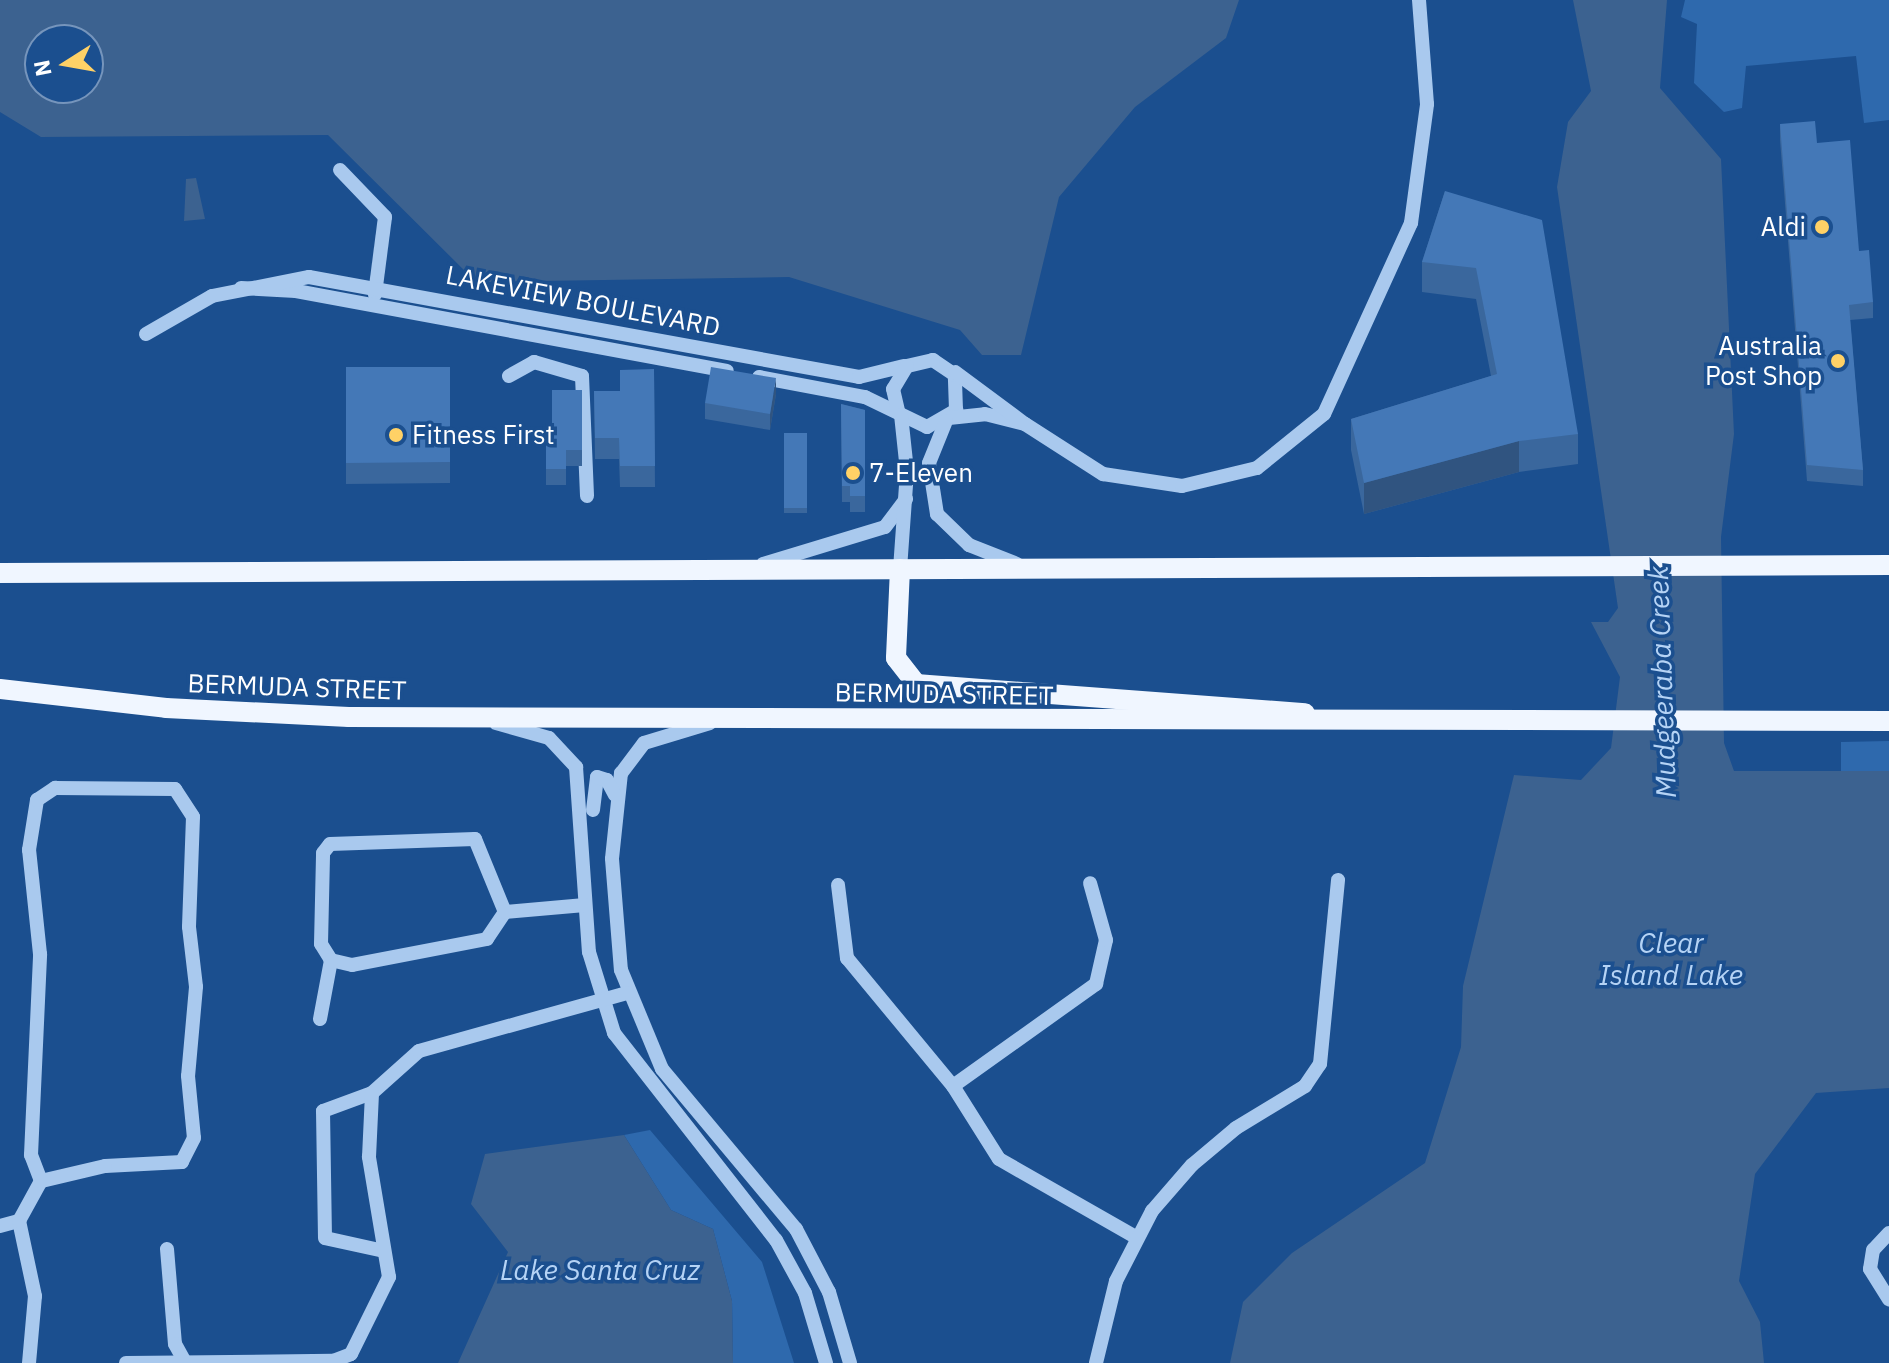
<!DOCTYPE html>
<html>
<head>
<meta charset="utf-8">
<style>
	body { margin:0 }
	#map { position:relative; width:1889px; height:1363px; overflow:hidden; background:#1b4f8f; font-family:"IBM Plex Sans",sans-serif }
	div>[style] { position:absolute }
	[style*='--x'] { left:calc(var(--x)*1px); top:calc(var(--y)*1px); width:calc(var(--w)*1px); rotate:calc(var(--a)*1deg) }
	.green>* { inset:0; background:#2e69ad }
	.water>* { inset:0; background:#3c6290 }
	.minor>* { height:14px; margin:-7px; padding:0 7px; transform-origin:7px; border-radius:7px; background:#a9c9ee }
	.major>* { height:20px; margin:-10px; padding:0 10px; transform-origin:10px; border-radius:10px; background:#f0f6ff }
	.wall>* { inset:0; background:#3a679d }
	.shaded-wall>* { inset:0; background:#305480 }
	.building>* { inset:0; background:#4478b7 }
	.dots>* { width:22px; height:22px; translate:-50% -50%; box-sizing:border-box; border:4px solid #1b4f8f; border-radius:50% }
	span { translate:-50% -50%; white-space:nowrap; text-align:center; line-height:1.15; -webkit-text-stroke:7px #1b4f8f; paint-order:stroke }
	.poi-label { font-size:26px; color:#fff }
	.right { translate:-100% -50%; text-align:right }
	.left { translate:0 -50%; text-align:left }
	.street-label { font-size:26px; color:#fff }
	.water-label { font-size:28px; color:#b5d3f5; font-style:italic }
	.north { position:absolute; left:24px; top:24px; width:80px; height:80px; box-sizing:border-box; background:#1b4f8f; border:2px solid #7695bc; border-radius:50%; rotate:259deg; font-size:22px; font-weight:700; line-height:32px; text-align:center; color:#fff }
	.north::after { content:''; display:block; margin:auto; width:28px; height:36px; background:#ffd166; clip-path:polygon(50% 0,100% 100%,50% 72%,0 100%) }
</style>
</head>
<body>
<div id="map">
	<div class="green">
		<i style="clip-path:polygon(1685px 0,1889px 0,1889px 120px,1864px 123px,1856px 56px,1746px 66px,1742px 108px,1724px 112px,1694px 83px,1697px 24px,1681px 17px)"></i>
		<i style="clip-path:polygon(1889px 741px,1889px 771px,1841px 771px,1841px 742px)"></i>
		<i style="clip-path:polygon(650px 1130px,762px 1262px,794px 1363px,733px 1363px,732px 1301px,713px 1229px,671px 1210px,624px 1135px)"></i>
	</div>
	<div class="water">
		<i style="clip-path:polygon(evenodd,0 0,1239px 0,1226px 38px,1135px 107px,1059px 197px,1021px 355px,982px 355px,960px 330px,789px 277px,476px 282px,328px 135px,41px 137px,0 112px,0 0,40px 40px,88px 40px,88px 88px,40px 88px,40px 40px)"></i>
		<i style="clip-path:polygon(1573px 0,1667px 0,1660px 88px,1721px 159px,1734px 434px,1721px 537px,1724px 743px,1734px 771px,1889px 771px,1889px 1088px,1816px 1093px,1755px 1174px,1739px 1281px,1760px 1322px,1764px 1363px,1230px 1363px,1243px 1302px,1292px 1253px,1425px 1163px,1461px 1047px,1463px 986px,1514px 775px,1581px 780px,1611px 748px,1620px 677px,1591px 622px,1608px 622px,1618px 608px,1557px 187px,1568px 122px,1591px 91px)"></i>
		<i style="clip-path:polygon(196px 178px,205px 219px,184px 221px,186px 179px)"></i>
		<i style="clip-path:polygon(624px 1135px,671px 1210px,713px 1229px,732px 1301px,733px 1363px,458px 1363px,508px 1252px,471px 1204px,485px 1154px)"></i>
	</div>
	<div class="minor">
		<i style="--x:340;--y:170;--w:65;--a:46.2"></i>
		<i style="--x:385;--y:217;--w:78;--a:97.4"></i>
		<i style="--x:241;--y:288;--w:55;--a:3.1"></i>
		<i style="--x:296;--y:291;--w:438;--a:10.5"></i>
		<i style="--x:146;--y:334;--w:76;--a:-29.9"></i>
		<i style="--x:212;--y:296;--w:99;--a:-11.1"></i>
		<i style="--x:309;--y:277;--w:559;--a:10.3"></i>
		<i style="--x:859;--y:377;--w:46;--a:-13.7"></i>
		<i style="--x:509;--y:376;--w:29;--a:-29"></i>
		<i style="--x:534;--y:362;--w:50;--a:16.3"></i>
		<i style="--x:582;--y:376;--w:120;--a:87.6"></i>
		<i style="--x:759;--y:377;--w:108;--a:10.7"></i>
		<i style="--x:865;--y:397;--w:69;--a:25.8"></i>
		<i style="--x:927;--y:427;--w:34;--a:-30"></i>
		<i style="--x:956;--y:410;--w:35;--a:-92"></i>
		<i style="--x:955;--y:375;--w:27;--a:-146"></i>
		<i style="--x:933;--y:360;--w:27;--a:167"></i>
		<i style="--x:907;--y:366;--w:27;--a:121"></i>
		<i style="--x:893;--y:389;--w:23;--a:77"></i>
		<i style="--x:949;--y:418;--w:36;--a:-6"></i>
		<i style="--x:985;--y:414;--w:41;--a:14"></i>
		<i style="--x:1025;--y:424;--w:87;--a:-143.4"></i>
		<i style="--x:946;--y:421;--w:45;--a:112"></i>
		<i style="--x:929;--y:463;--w:52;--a:81.1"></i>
		<i style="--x:937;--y:514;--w:45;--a:44.1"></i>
		<i style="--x:969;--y:545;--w:52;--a:21.6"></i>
		<i style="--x:1025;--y:424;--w:93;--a:32.7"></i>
		<i style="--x:1103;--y:474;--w:80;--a:8.6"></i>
		<i style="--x:1182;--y:486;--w:77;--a:-13.5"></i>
		<i style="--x:1257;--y:468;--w:86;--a:-38.9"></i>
		<i style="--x:1324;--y:414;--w:210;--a:-65.5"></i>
		<i style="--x:1411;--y:223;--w:120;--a:-82.3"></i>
		<i style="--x:1427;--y:104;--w:104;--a:-94.4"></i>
		<i style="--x:763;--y:564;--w:127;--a:-16.9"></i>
		<i style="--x:885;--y:527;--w:35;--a:-53"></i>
		<i style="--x:900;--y:569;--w:98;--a:-85.9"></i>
		<i style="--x:907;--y:471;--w:56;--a:-96.1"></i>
		<i style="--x:496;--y:723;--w:55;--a:15.8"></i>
		<i style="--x:549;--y:738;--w:40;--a:47"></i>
		<i style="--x:576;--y:767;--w:185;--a:86"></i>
		<i style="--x:589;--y:952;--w:85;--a:72.8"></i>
		<i style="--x:614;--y:1033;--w:263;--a:52"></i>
		<i style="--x:776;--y:1240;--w:60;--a:61.3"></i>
		<i style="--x:805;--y:1293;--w:73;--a:73.3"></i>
		<i style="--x:710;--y:723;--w:69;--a:163.1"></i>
		<i style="--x:644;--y:743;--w:38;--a:127"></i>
		<i style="--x:621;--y:773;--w:86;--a:96"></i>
		<i style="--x:612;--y:859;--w:111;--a:85.4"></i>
		<i style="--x:621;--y:970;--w:107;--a:67.5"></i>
		<i style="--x:662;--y:1069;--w:209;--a:50.1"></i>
		<i style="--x:796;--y:1229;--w:71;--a:62.4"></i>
		<i style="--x:829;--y:1292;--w:74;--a:73.5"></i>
		<i style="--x:593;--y:810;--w:33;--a:-83"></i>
		<i style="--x:597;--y:777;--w:10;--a:17"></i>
		<i style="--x:607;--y:780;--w:17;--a:62"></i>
		<i style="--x:475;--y:839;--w:79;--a:67.7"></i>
		<i style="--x:505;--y:912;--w:32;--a:124"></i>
		<i style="--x:487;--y:939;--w:137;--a:169.1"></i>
		<i style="--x:352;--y:965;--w:22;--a:-167"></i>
		<i style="--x:331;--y:960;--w:19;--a:-122"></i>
		<i style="--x:321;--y:944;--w:91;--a:-88.7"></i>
		<i style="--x:323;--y:853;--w:11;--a:-52"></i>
		<i style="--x:330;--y:844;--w:145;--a:-2"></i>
		<i style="--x:838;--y:885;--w:74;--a:83"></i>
		<i style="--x:847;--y:958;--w:166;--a:50.4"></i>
		<i style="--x:953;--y:1086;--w:86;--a:57.8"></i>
		<i style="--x:999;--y:1159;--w:155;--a:29.7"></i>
		<i style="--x:505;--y:912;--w:80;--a:-5"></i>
		<i style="--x:320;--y:1019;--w:60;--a:-79.4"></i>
		<i style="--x:953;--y:1086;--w:176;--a:-35.5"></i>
		<i style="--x:1096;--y:984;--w:45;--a:-77.2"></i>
		<i style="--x:1106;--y:940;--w:59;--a:-105.7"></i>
		<i style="--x:0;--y:1226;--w:20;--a:-15"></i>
		<i style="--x:1889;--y:1233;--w:23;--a:133"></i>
		<i style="--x:1873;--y:1250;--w:19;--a:99"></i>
		<i style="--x:1870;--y:1269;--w:36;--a:58"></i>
		<i style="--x:167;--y:1249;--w:95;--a:85.2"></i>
		<i style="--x:175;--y:1344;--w:21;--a:61"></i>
		<i style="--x:384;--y:1251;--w:60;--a:-167.6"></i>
		<i style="--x:325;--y:1238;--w:127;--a:-90.9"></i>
		<i style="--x:323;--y:1111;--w:52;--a:-20.2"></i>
		<i style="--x:372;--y:1093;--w:63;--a:-41.8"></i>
		<i style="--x:419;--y:1051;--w:216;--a:-15.6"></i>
		<i style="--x:29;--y:1363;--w:67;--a:-84.9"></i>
		<i style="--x:35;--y:1296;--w:77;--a:-102"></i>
		<i style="--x:19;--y:1221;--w:46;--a:-61.2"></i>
		<i style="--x:41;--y:1181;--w:28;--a:-111"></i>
		<i style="--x:31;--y:1155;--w:201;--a:-87.4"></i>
		<i style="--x:40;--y:954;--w:105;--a:-96"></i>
		<i style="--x:29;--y:850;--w:51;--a:-80.9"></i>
		<i style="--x:37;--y:800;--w:22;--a:-34"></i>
		<i style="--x:55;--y:788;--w:120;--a:0.5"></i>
		<i style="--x:175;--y:789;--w:33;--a:57"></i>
		<i style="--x:193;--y:817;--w:110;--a:92.1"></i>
		<i style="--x:189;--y:927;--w:60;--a:83.3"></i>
		<i style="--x:196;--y:987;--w:89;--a:95.1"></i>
		<i style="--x:188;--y:1076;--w:62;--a:84.5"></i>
		<i style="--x:194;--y:1138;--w:27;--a:117"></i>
		<i style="--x:182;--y:1162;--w:77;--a:177"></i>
		<i style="--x:105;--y:1166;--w:66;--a:166.8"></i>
		<i style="--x:126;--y:1363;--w:207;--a:-0.6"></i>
		<i style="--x:333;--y:1361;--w:19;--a:-21"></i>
		<i style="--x:351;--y:1354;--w:86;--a:-63.7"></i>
		<i style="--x:389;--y:1277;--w:122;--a:-99.5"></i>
		<i style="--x:369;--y:1157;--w:64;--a:-87.3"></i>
		<i style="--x:1096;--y:1363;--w:84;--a:-76.3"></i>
		<i style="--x:1116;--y:1281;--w:79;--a:-62.8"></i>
		<i style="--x:1152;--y:1211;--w:61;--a:-49"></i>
		<i style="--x:1192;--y:1165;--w:57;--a:-40.1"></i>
		<i style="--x:1236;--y:1128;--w:81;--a:-31.3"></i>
		<i style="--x:1305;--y:1086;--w:27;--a:-56"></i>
		<i style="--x:1320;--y:1064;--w:185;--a:-84.4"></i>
	</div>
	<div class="major">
		<i style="--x:900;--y:569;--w:89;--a:92.6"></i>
		<i style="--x:896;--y:658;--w:33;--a:52"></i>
		<i style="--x:916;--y:684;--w:390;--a:4.3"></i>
		<i style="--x:0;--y:573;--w:1889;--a:-0.24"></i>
		<i style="--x:0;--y:689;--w:167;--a:6.5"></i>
		<i style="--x:166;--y:708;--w:183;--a:2.8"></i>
		<i style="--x:349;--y:717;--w:1540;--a:0.15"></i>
	</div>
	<div class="wall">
		<i style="clip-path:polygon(1780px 124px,1817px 143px,1859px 251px,1873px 302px,1873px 318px,1850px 320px,1863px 470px,1863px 486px,1807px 481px,1780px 140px)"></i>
		<i style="clip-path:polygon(1445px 191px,1578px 434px,1578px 464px,1519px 472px,1364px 514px,1351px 450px,1351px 419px,1491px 376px,1476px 299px,1422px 292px,1422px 262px)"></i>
		<i style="clip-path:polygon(346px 367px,450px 367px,450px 483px,346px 484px)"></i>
		<i style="clip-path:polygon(654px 369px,655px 487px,620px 487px,619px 459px,595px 459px,594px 391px,620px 391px)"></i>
		<i style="clip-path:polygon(582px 390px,582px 466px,566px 466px,566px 485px,546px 485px,546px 432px,552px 432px)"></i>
		<i style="clip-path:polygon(776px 394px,770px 430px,705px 419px,705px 403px)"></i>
		<i style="clip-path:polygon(841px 404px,865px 410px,865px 512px,850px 512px,850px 502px,842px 502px)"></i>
		<i style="clip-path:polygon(784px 433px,807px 433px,807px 513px,784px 513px)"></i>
	</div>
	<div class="shaded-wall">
		<i style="clip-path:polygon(776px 378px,776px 394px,770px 430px,770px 414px)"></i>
		<i style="clip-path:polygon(1519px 441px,1519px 472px,1364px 514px,1364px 483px)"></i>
	</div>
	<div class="building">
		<i style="clip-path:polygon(1815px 121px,1817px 143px,1850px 140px,1859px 251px,1869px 250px,1873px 302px,1849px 305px,1863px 470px,1807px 465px,1780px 124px)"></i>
		<i style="clip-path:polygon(1445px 191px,1542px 220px,1578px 434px,1519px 441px,1364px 483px,1351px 419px,1497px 374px,1476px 268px,1422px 262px)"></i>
		<i style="clip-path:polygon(346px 367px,450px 367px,450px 462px,346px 463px)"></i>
		<i style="clip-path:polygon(711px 367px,776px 378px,770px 414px,705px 403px)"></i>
		<i style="clip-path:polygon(654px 369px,655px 466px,620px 466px,619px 438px,595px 438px,594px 391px,620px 391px,620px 370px)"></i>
		<i style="clip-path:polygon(552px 390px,582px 390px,582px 450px,566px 450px,566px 469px,546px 469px,546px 432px,552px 432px)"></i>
		<i style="clip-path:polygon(841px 404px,865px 410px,865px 496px,850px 496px,850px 486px,842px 486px)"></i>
		<i style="clip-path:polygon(784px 433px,807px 433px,807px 508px,784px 508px)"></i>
	</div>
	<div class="dots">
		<i style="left:1822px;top:227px;background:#ffd166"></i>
		<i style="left:1838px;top:361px;background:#ffd166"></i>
		<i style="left:396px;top:435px;background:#ffd166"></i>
		<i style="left:853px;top:473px;background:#ffd166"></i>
	</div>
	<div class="poi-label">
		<span class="right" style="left:1806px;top:227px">Aldi</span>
		<span class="right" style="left:1822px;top:361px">Australia<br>Post Shop</span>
		<span class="left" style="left:412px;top:435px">Fitness First</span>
		<span class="left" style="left:869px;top:473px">7-Eleven</span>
	</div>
	<div class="street-label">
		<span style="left:583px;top:301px;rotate:11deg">LAKEVIEW BOULEVARD</span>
		<span style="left:297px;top:687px;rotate:2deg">BERMUDA STREET</span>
		<span style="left:944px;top:694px;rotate:1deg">BERMUDA STREET</span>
	</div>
	<div class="water-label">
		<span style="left:1662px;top:682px;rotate:-92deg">Mudgeeraba Creek</span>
		<span style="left:1671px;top:959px">Clear<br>Island Lake</span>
		<span style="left:600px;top:1270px">Lake Santa Cruz</span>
	</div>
	<div class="north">N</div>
</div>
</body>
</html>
